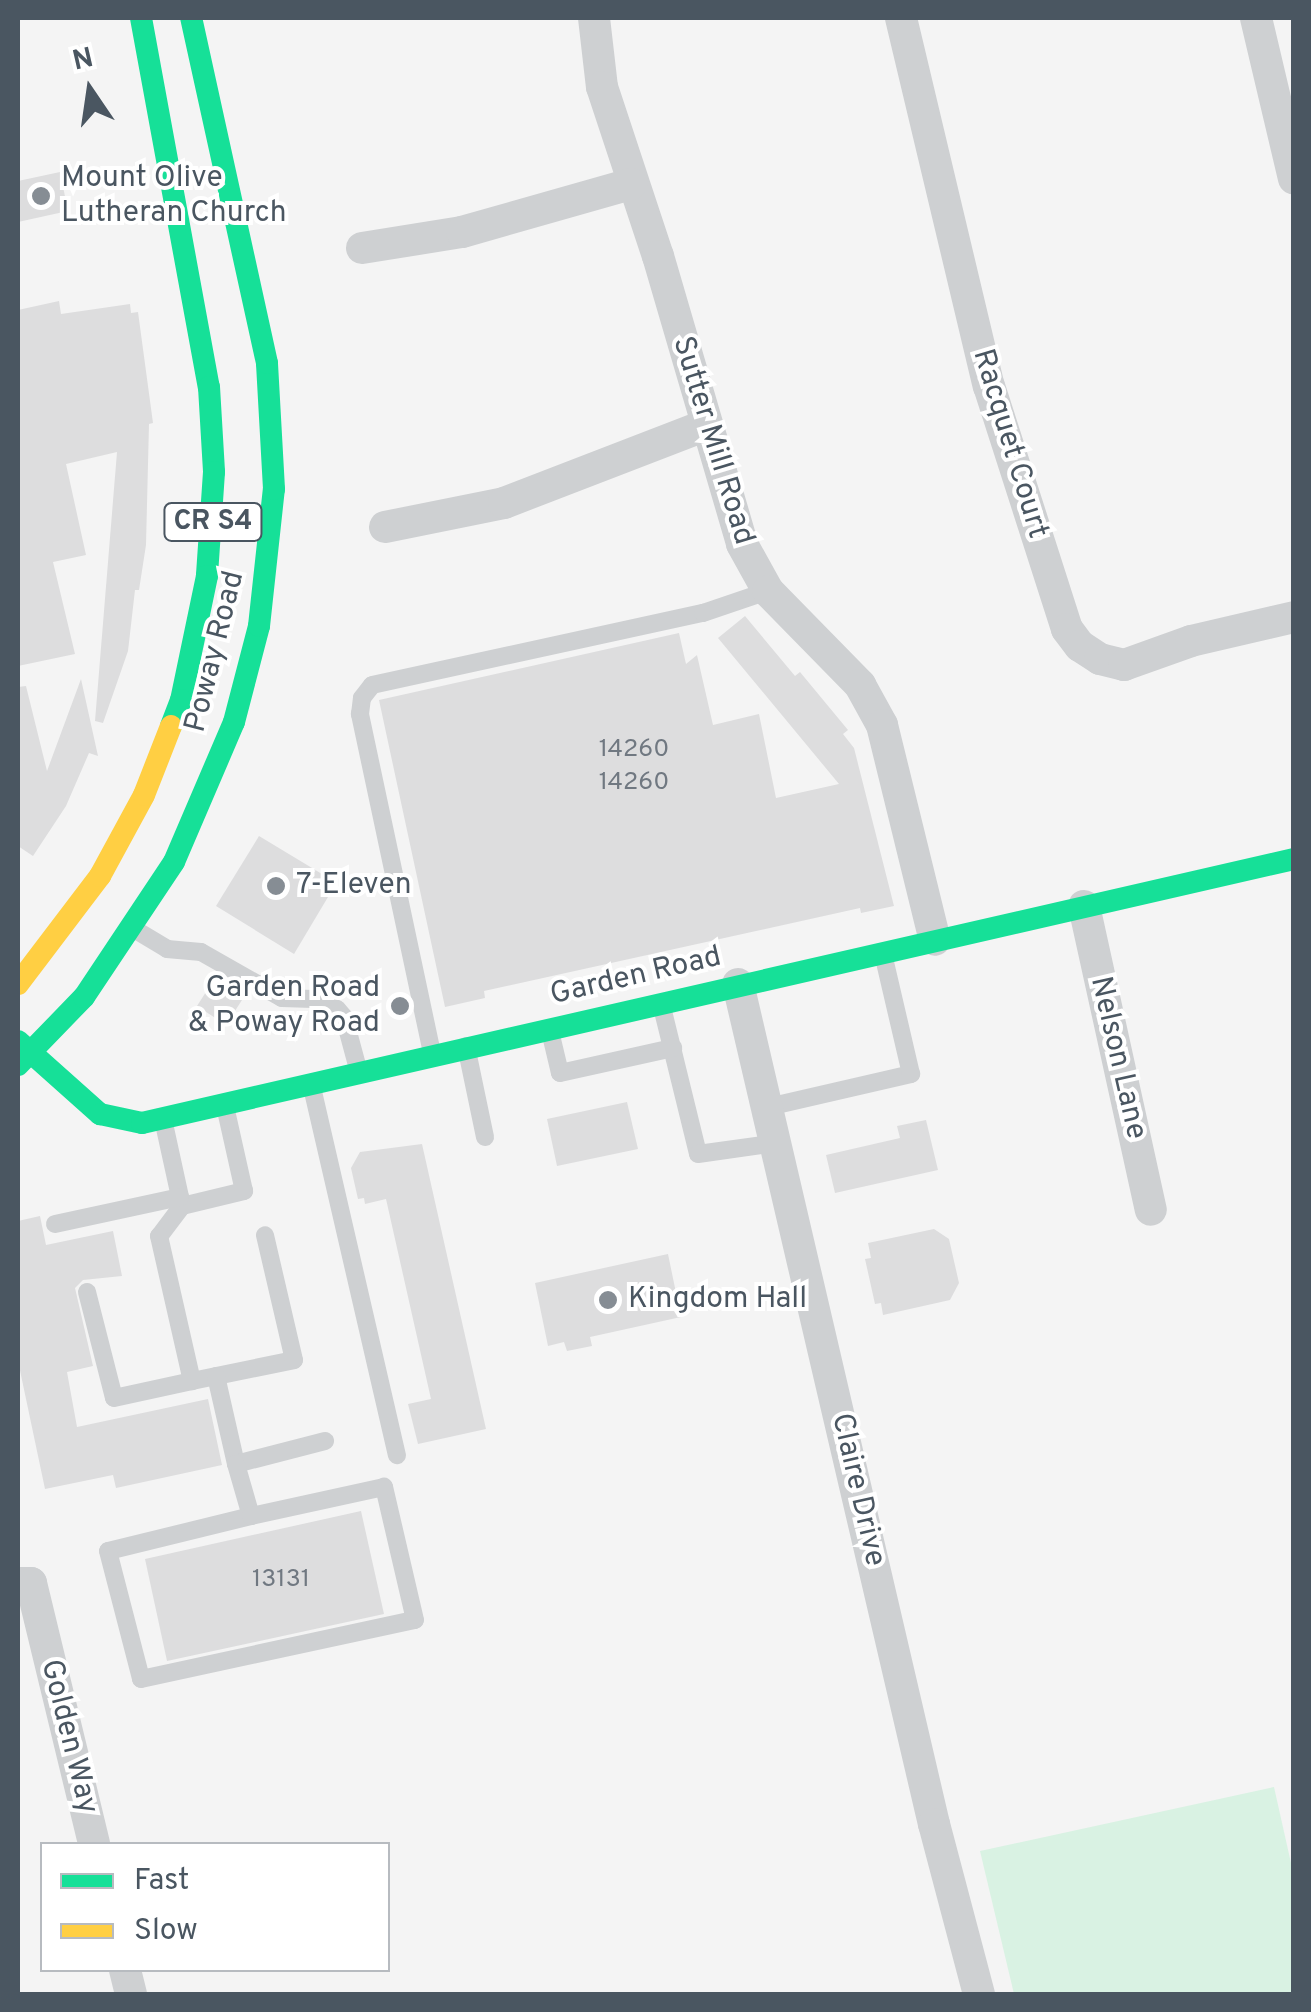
<!DOCTYPE html>
<html>
<head>
<meta charset="utf-8">
<style>
	body { margin:0 }
	#map { position:relative; width:1311px; height:2012px; overflow:hidden; background:#f4f4f4; font-family:Overpass,sans-serif }
	div>[style] { position:absolute }
	[style*='--x'] { left:calc(var(--x)*1px); top:calc(var(--y)*1px); width:calc(var(--w)*1px); rotate:calc(var(--a)*1deg) }
	.green>* { inset:0; background:#d9f2e3 }
	.building>* { inset:0; background:#ddddde }
	.lane>* { height:18px; margin:-9px; padding:0 9px; transform-origin:9px; border-radius:9px; background:#ced0d2 }
	.street>* { height:32px; margin:-16px; padding:0 16px; transform-origin:16px; border-radius:16px; background:#ced0d2 }
	.fast>* { height:22px; margin:-11px; padding:0 11px; transform-origin:11px; border-radius:11px; background:#16e098 }
	.slow>* { height:22px; margin:-11px; padding:0 11px; transform-origin:11px; border-radius:11px; background:#ffcf43 }
	.dots>* { width:28px; height:28px; translate:-50% -50%; box-sizing:border-box; border:5px solid #fff; border-radius:50% }
	span { translate:-50% -50%; white-space:nowrap; text-align:center; line-height:1.15; -webkit-text-stroke:8px #fff; paint-order:stroke }
	.number-label { font-size:25px; color:#707881 }
	.number-label span { -webkit-text-stroke-width:0 }
	.shield-label span { padding:2px 8px; background:#fff; border:2px solid; border-radius:8px; -webkit-text-stroke-width:0 }
	.shield-label { font-size:28px; color:#4a5661; font-weight:700 }
	.poi-label { font-size:30px; color:#4a5661 }
	.left { translate:0 -50%; text-align:left }
	.right { translate:-100% -50%; text-align:right }
	.street-label { font-size:30px; color:#4a5661 }
	.frame { position:absolute; inset:0; border:20px solid #4a5661; pointer-events:none }
	.legend { position:absolute; left:40px; top:1842px; width:350px; height:130px; box-sizing:border-box; background:#fff; border:2px solid #b7bbc0; margin:0; padding:12px 18px; list-style:none; font-size:30px; color:#4a5661 }
	.legend li { display:flex; align-items:center; gap:20px; height:50px }
	.legend b { width:50px; border:2px solid #b7bbc0 }
	.north { position:absolute; left:40px; top:40px; width:100px; height:100px; -webkit-text-stroke:8px #fff; paint-order:stroke; rotate:347deg; font-size:28px; font-weight:700; line-height:40px; text-align:center; color:#4a5661 }
	.north::after { content:''; display:block; margin:auto; width:35px; height:45px; background:#4a5661; clip-path:polygon(50% 0,100% 100%,50% 72%,0 100%) }
</style>
</head>
<body>
<div id="map">
	<div class="green">
		<i style="clip-path:polygon(1274px 1787px,1293px 1872px,1293px 1994px,1014px 1994px,980px 1851px)"></i>
	</div>
	<div class="building">
		<i style="clip-path:polygon(60px 172px,68px 211px,18px 222px,18px 181px)"></i>
		<i style="clip-path:polygon(59px 301px,61px 314px,130px 304px,131px 313px,138px 312px,153px 423px,149px 424px,146px 545px,139px 590px,135px 590px,128px 651px,103px 723px,95px 721px,117px 452px,66px 464px,86px 555px,53px 562px,75px 654px,18px 666px,18px 310px)"></i>
		<i style="clip-path:polygon(745px 616px,795px 676px,800px 672px,848px 730px,843px 734px,854px 748px,894px 906px,861px 913px,860px 908px,484px 991px,485px 998px,445px 1007px,379px 700px,679px 633px,686px 664px,697px 655px,713px 725px,759px 714px,776px 798px,839px 784px,718px 638px)"></i>
		<i style="clip-path:polygon(81px 679px,98px 756px,89px 753px,66px 806px,33px 856px,18px 846px,18px 687px,26px 686px,47px 771px)"></i>
		<i style="clip-path:polygon(259px 836px,322px 874px,328px 897px,294px 954px,216px 906px)"></i>
		<i style="clip-path:polygon(213px 981px,242px 1000px,226px 1025px,197px 1006px)"></i>
		<i style="clip-path:polygon(627px 1102px,638px 1149px,557px 1166px,547px 1119px)"></i>
		<i style="clip-path:polygon(926px 1120px,938px 1170px,835px 1193px,826px 1155px,900px 1138px,897px 1126px)"></i>
		<i style="clip-path:polygon(422px 1144px,486px 1429px,418px 1444px,408px 1404px,431px 1399px,386px 1199px,365px 1204px,364px 1198px,358px 1199px,351px 1168px,360px 1152px)"></i>
		<i style="clip-path:polygon(40px 1216px,46px 1245px,113px 1231px,122px 1276px,83px 1280px,75px 1288px,93px 1366px,67px 1372px,77px 1427px,208px 1399px,222px 1465px,116px 1488px,113px 1475px,45px 1489px,18px 1361px,18px 1221px)"></i>
		<i style="clip-path:polygon(934px 1229px,949px 1239px,959px 1283px,950px 1300px,883px 1315px,881px 1303px,875px 1304px,865px 1259px,871px 1258px,868px 1243px)"></i>
		<i style="clip-path:polygon(668px 1254px,681px 1317px,590px 1337px,592px 1346px,567px 1351px,564px 1342px,548px 1346px,535px 1283px)"></i>
		<i style="clip-path:polygon(361px 1511px,384px 1614px,167px 1661px,145px 1559px)"></i>
	</div>
	<div class="lane">
		<i style="--x:134;--y:929;--w:39;--a:31"></i>
		<i style="--x:167;--y:949;--w:34;--a:5"></i>
		<i style="--x:201;--y:952;--w:93;--a:29.6"></i>
		<i style="--x:282;--y:998;--w:31;--a:2"></i>
		<i style="--x:313;--y:999;--w:26;--a:23"></i>
		<i style="--x:337;--y:1009;--w:11;--a:49"></i>
		<i style="--x:344;--y:1017;--w:54;--a:74.9"></i>
		<i style="--x:661;--y:1003;--w:155;--a:76.2"></i>
		<i style="--x:698;--y:1154;--w:79;--a:-8"></i>
		<i style="--x:550;--y:1031;--w:43;--a:76.6"></i>
		<i style="--x:560;--y:1073;--w:116;--a:-12.5"></i>
		<i style="--x:466;--y:1046;--w:93;--a:78.2"></i>
		<i style="--x:432;--y:1053;--w:347;--a:-102"></i>
		<i style="--x:360;--y:714;--w:16;--a:-83"></i>
		<i style="--x:362;--y:698;--w:16;--a:-52"></i>
		<i style="--x:372;--y:685;--w:339;--a:-12.3"></i>
		<i style="--x:703;--y:613;--w:69;--a:-18.7"></i>
		<i style="--x:311;--y:1083;--w:382;--a:77"></i>
		<i style="--x:768;--y:1107;--w:147;--a:-13"></i>
		<i style="--x:911;--y:1074;--w:123;--a:-103.1"></i>
		<i style="--x:163;--y:1119;--w:89;--a:77.7"></i>
		<i style="--x:182;--y:1206;--w:64;--a:-13.6"></i>
		<i style="--x:244;--y:1191;--w:87;--a:-102.6"></i>
		<i style="--x:182;--y:1206;--w:38;--a:127"></i>
		<i style="--x:159;--y:1236;--w:149;--a:77.2"></i>
		<i style="--x:192;--y:1381;--w:104;--a:-11.6"></i>
		<i style="--x:294;--y:1360;--w:128;--a:-103.1"></i>
		<i style="--x:55;--y:1224;--w:128;--a:-12.2"></i>
		<i style="--x:87;--y:1292;--w:109;--a:75.7"></i>
		<i style="--x:114;--y:1398;--w:80;--a:-12.3"></i>
		<i style="--x:216;--y:1376;--w:90;--a:77.2"></i>
		<i style="--x:236;--y:1464;--w:92;--a:-14.5"></i>
		<i style="--x:236;--y:1464;--w:54;--a:73.9"></i>
		<i style="--x:251;--y:1516;--w:147;--a:166.2"></i>
		<i style="--x:108;--y:1551;--w:132;--a:75.5"></i>
		<i style="--x:141;--y:1679;--w:280;--a:-12.2"></i>
		<i style="--x:415;--y:1620;--w:137;--a:-103.1"></i>
		<i style="--x:384;--y:1487;--w:136;--a:167.7"></i>
	</div>
	<div class="street">
		<i style="--x:594;--y:18;--w:69;--a:83.4"></i>
		<i style="--x:602;--y:87;--w:178;--a:71.7"></i>
		<i style="--x:658;--y:256;--w:300;--a:73.7"></i>
		<i style="--x:742;--y:544;--w:54;--a:61"></i>
		<i style="--x:768;--y:591;--w:132;--a:45.6"></i>
		<i style="--x:860;--y:685;--w:46;--a:61.2"></i>
		<i style="--x:882;--y:725;--w:221;--a:76.2"></i>
		<i style="--x:901;--y:18;--w:378;--a:76.6"></i>
		<i style="--x:989;--y:386;--w:255;--a:72.2"></i>
		<i style="--x:1067;--y:629;--w:21;--a:53"></i>
		<i style="--x:1080;--y:646;--w:24;--a:33"></i>
		<i style="--x:1100;--y:659;--w:25;--a:14"></i>
		<i style="--x:1124;--y:665;--w:71;--a:-19.7"></i>
		<i style="--x:1191;--y:641;--w:106;--a:-13.1"></i>
		<i style="--x:1256;--y:18;--w:165;--a:76.7"></i>
		<i style="--x:362;--y:248;--w:101;--a:-9.1"></i>
		<i style="--x:462;--y:232;--w:176;--a:-15.9"></i>
		<i style="--x:385;--y:527;--w:121;--a:-11.4"></i>
		<i style="--x:504;--y:503;--w:214;--a:-21.1"></i>
		<i style="--x:1084;--y:906;--w:311;--a:77.6"></i>
		<i style="--x:738;--y:984;--w:863;--a:76.87"></i>
		<i style="--x:934;--y:1824;--w:176;--a:75.2"></i>
		<i style="--x:18;--y:1583;--w:13;--a:0"></i>
		<i style="--x:31;--y:1583;--w:268;--a:76.4"></i>
		<i style="--x:125;--y:1970;--w:25;--a:76"></i>
	</div>
	<div class="fast">
		<i style="--x:141;--y:18;--w:375;--a:79.6"></i>
		<i style="--x:209;--y:387;--w:85;--a:86.6"></i>
		<i style="--x:214;--y:472;--w:104;--a:93.9"></i>
		<i style="--x:207;--y:576;--w:127;--a:101.8"></i>
		<i style="--x:181;--y:700;--w:28;--a:111"></i>
		<i style="--x:18;--y:1041;--w:110;--a:41.7"></i>
		<i style="--x:100;--y:1114;--w:43;--a:12.1"></i>
		<i style="--x:142;--y:1123;--w:1182;--a:-12.91"></i>
		<i style="--x:18;--y:1065;--w:95;--a:-45.9"></i>
		<i style="--x:84;--y:997;--w:162;--a:-56.3"></i>
		<i style="--x:174;--y:862;--w:152;--a:-66.8"></i>
		<i style="--x:234;--y:722;--w:99;--a:-75.4"></i>
		<i style="--x:259;--y:626;--w:138;--a:-83.8"></i>
		<i style="--x:274;--y:489;--w:126;--a:-93.2"></i>
		<i style="--x:267;--y:363;--w:353;--a:-102.4"></i>
	</div>
	<div class="slow">
		<i style="--x:18;--y:984;--w:136;--a:-52.8"></i>
		<i style="--x:100;--y:876;--w:92;--a:-61.5"></i>
		<i style="--x:144;--y:795;--w:74;--a:-68.6"></i>
	</div>
	<div class="dots">
		<i style="left:41px;top:196px;background:#868d94"></i>
		<i style="left:276px;top:886px;background:#868d94"></i>
		<i style="left:400px;top:1006px;background:#868d94"></i>
		<i style="left:608px;top:1300px;background:#868d94"></i>
	</div>
	<div class="number-label">
		<span style="left:634px;top:750px">14260</span>
		<span style="left:634px;top:783px">14260</span>
		<span style="left:281px;top:1580px">13131</span>
	</div>
	<div class="shield-label">
		<span style="left:213px;top:522px">CR S4</span>
	</div>
	<div class="poi-label">
		<span class="left" style="left:61px;top:196px">Mount Olive<br>Lutheran Church</span>
		<span class="left" style="left:296px;top:886px">7-Eleven</span>
		<span class="right" style="left:380px;top:1006px">Garden Road<br>&amp; Poway Road</span>
		<span class="left" style="left:628px;top:1300px">Kingdom Hall</span>
	</div>
	<div class="street-label">
		<span style="left:712px;top:441px;rotate:73deg">Sutter Mill Road</span>
		<span style="left:1009px;top:444px;rotate:73deg">Racquet Court</span>
		<span style="left:216px;top:652px;rotate:-76deg">Poway Road</span>
		<span style="left:636px;top:977px;rotate:-13deg">Garden Road</span>
		<span style="left:1117px;top:1058px;rotate:77deg">Nelson Lane</span>
		<span style="left:857px;top:1490px;rotate:77deg">Claire Drive</span>
		<span style="left:68px;top:1737px;rotate:76deg">Golden Way</span>
	</div>
	<div class="frame"></div>
	<ul class="legend">
	<li><b style="height:12px;background:#16e098"></b>Fast</li>
	<li><b style="height:12px;background:#ffcf43"></b>Slow</li>
	</ul>
	<div class="north">N</div>
</div>
</body>
</html>
